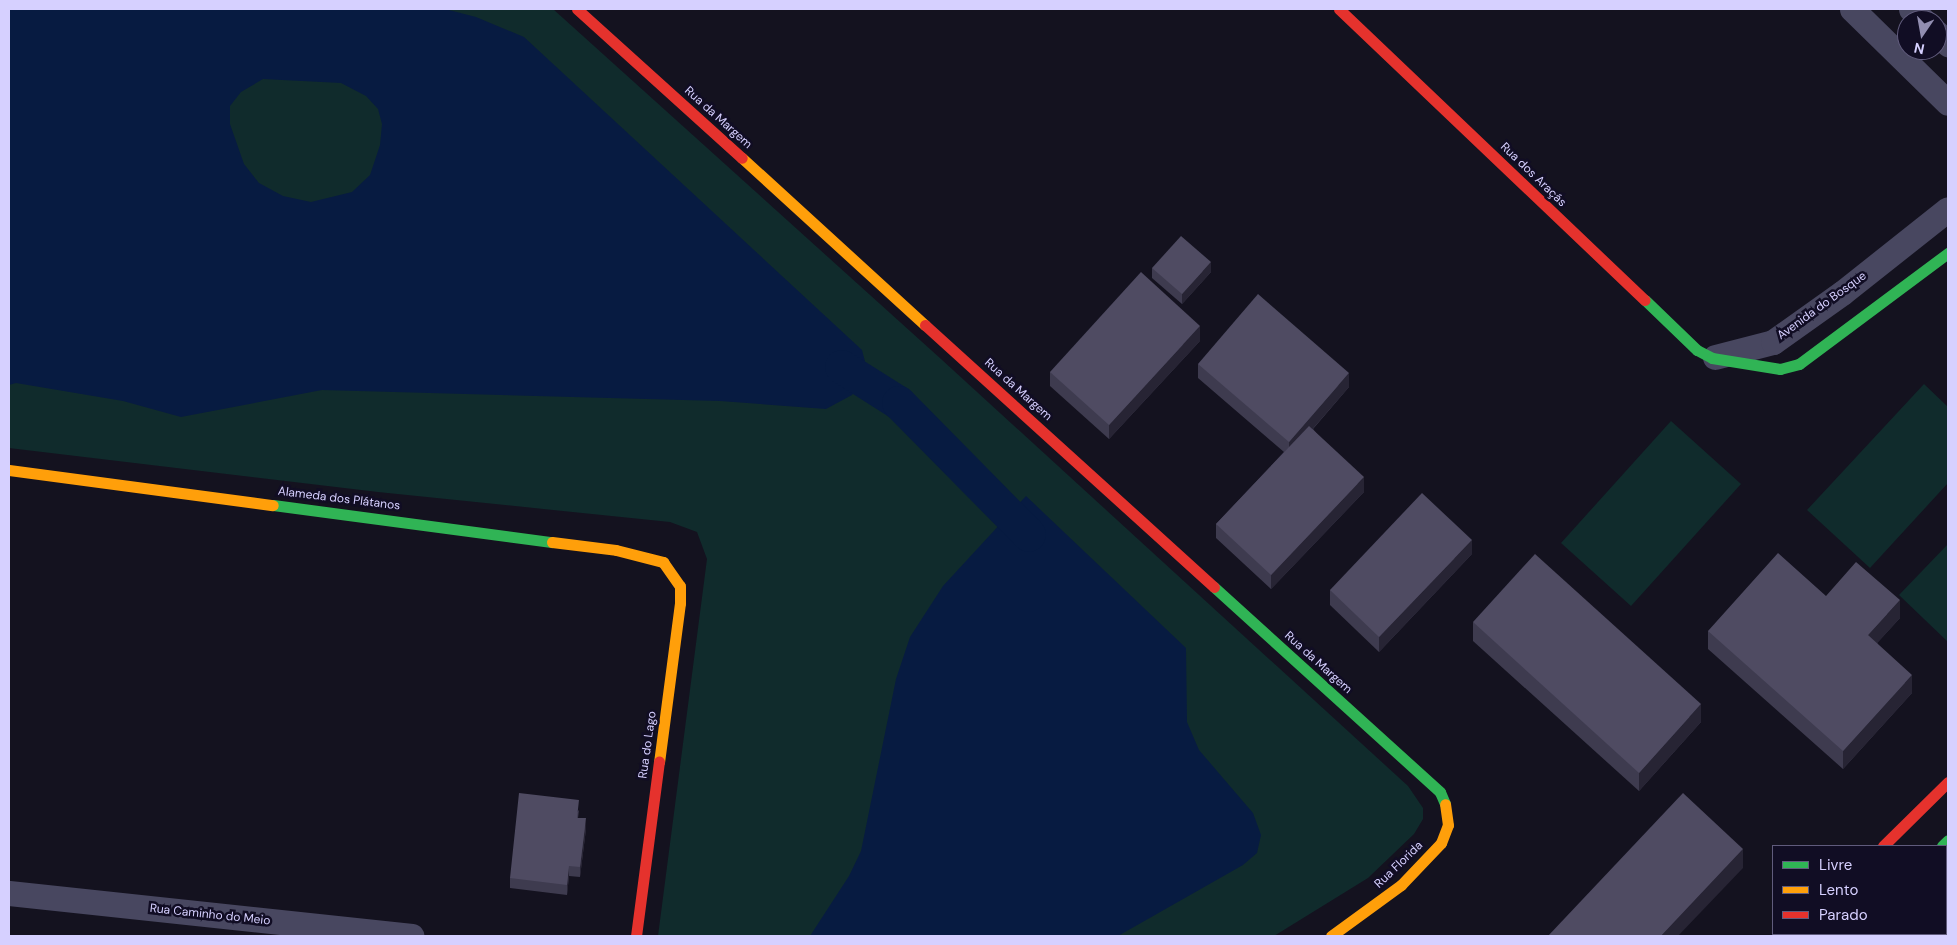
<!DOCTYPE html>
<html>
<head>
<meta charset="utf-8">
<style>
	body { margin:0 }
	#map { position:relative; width:1957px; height:945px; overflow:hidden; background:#14121f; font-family:"DM Sans",sans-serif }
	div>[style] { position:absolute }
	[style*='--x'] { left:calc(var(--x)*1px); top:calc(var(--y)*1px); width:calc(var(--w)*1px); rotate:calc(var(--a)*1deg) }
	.green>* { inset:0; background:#102b2c }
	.water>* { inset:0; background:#071b41 }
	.canal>* { height:34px; margin:-17px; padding:0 17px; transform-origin:17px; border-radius:17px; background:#071b41 }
	.street>* { height:25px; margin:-12.5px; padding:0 12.5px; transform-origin:12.5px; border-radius:12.5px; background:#484760 }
	.fast>* { height:11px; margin:-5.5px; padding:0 5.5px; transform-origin:5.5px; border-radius:5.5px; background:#30b455 }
	.slow>* { height:11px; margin:-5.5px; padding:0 5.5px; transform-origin:5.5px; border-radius:5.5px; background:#ff9f0a }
	.jam>* { height:11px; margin:-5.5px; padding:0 5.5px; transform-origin:5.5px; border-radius:5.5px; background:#e5322d }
	.wall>* { inset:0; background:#3e3b4f }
	.shaded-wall>* { inset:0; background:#272434 }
	.building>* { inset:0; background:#4f4b62 }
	span { translate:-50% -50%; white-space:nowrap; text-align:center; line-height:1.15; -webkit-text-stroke:5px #110d24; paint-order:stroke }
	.street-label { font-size:12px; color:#d6d0ff }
	.frame { position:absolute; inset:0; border:10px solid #d6d0ff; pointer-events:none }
	.legend { position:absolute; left:1772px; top:845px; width:175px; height:90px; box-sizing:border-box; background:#110d24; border:1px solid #605b7c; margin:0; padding:6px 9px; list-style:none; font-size:15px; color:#d6d0ff }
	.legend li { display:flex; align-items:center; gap:10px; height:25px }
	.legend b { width:25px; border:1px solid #605b7c }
	.north { position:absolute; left:1897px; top:10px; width:50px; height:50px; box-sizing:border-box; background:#110d24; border:1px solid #605b7c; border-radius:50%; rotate:192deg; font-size:14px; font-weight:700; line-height:20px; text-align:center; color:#d6d0ff }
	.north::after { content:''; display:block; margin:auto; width:18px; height:22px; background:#928eb1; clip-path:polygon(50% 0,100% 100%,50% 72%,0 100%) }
</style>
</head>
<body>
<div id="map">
	<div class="green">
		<i style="clip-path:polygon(9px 9px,553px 9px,941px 359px,1408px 786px,1423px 808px,1423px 819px,1414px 834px,1368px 878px,1274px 936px,658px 936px,707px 559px,697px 532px,670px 522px,378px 492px,9px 448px)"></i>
		<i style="clip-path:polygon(1924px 384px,1948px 407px,1948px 483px,1870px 568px,1807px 510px)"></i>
		<i style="clip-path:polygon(1671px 421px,1741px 484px,1631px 606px,1561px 543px)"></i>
		<i style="clip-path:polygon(1948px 544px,1948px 642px,1899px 595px)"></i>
		<i style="clip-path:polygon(1948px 858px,1948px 936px,1866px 936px,1868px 934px,1946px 934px,1946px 860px)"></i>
	</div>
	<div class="water">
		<i style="clip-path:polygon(evenodd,9px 9px,445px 9px,476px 17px,524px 37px,862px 350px,868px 373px,852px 395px,826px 409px,720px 401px,322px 390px,181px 417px,123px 401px,16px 383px,9px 385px,9px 9px,263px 79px,341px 83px,366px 96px,378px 109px,382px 124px,380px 145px,370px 175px,352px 192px,311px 202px,283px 196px,259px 183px,244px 164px,230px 124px,230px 106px,241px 92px,263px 79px)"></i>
		<i style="clip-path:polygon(1026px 496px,1186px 648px,1187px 722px,1199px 750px,1253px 813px,1261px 835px,1257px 853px,1243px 865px,1118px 936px,810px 936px,849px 876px,861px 851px,896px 679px,910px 637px,943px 586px)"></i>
	</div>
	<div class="canal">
		<i style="--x:842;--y:367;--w:67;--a:32.3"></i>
		<i style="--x:899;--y:403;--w:185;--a:45.4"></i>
	</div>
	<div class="street">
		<i style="--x:1852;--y:9;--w:134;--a:44.4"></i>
		<i style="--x:1911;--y:9;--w:16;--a:43"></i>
		<i style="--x:1937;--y:33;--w:16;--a:45"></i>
		<i style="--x:1715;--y:357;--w:60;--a:-14.5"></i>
		<i style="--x:1773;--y:342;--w:85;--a:-35.4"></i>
		<i style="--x:1842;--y:293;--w:135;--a:-38.4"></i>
		<i style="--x:9;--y:893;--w:405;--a:6.1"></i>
	</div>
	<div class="fast">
		<i style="--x:1645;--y:300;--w:72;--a:43.9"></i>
		<i style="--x:1697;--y:350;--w:17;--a:28"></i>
		<i style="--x:1712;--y:358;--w:69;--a:9.2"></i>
		<i style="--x:1780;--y:369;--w:20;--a:-15"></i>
		<i style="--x:1799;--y:364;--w:186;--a:-36.7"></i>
		<i style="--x:273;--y:505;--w:281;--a:7.6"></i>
		<i style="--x:1214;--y:587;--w:305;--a:42.2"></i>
		<i style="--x:1440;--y:792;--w:13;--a:67"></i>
		<i style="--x:1942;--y:846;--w:8;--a:-45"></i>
	</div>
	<div class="slow">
		<i style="--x:742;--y:158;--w:248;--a:42.4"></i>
		<i style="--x:9;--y:470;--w:266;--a:7.6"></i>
		<i style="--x:552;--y:542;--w:64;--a:7.1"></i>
		<i style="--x:616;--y:550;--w:49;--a:14.3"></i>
		<i style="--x:663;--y:562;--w:29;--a:55"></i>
		<i style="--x:680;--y:586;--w:17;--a:90"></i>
		<i style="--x:680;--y:603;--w:160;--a:97.5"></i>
		<i style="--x:1331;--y:936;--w:87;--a:-36.1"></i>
		<i style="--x:1401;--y:885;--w:58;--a:-46.4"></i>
		<i style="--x:1441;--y:843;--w:19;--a:-69"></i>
		<i style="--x:1448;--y:825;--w:21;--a:-98"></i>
		<i style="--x:1793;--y:936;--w:3;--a:-45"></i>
		<i style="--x:1851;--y:936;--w:4;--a:-34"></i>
	</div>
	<div class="jam">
		<i style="--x:577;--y:9;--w:222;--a:42.1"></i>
		<i style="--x:1339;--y:9;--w:422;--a:43.6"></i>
		<i style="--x:925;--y:325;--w:390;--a:42.2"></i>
		<i style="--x:1883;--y:846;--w:91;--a:-44.6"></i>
		<i style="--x:636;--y:936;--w:176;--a:-82.5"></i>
	</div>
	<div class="wall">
		<i style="clip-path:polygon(1152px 268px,1211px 272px,1182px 304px,1152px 278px)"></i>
		<i style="clip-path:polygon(1200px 341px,1109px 439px,1050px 386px,1050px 372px)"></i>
		<i style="clip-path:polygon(1198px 364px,1349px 387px,1313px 429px,1364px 492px,1271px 589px,1216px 538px,1216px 524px,1284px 452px,1198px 378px)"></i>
		<i style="clip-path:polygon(1472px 554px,1379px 652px,1330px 605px,1330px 590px)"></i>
		<i style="clip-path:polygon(1826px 596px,1900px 618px,1877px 643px,1912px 693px,1843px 769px,1708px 649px,1708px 631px)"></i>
		<i style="clip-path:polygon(1473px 622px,1701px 722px,1639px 791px,1473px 641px)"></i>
		<i style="clip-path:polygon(579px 810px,578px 818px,586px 829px,580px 877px,569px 876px,567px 895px,510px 888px,510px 878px)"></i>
	</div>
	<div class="shaded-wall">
		<i style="clip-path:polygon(1211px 262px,1211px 272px,1182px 304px,1182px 294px)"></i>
		<i style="clip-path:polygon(1200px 326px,1200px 341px,1109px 439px,1109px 425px)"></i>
		<i style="clip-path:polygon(1349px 373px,1349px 387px,1289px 456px,1289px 442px)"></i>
		<i style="clip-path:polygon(1364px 477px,1364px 492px,1271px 589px,1271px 575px)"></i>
		<i style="clip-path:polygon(1472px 540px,1472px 554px,1379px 652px,1379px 637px)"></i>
		<i style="clip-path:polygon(1900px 600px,1900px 618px,1868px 653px,1868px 635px)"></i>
		<i style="clip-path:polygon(1912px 675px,1912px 693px,1843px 769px,1843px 751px)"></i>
		<i style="clip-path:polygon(1701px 704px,1701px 722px,1639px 791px,1639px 773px)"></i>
		<i style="clip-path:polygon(586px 818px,586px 829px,580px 877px,580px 867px)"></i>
		<i style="clip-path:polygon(1743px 849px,1743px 868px,1678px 936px,1661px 936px)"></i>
		<i style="clip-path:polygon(569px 866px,569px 876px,567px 895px,567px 885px)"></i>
	</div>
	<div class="building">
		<i style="clip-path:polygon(1181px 236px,1211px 262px,1182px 294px,1152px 268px)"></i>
		<i style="clip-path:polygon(1141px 272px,1200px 326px,1109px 425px,1050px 372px)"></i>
		<i style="clip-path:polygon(1258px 294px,1349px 373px,1289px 442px,1198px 364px)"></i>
		<i style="clip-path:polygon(1309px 426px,1364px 477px,1271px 575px,1216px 524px)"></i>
		<i style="clip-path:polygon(1422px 493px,1472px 540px,1379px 637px,1330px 590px)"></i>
		<i style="clip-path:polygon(1778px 553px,1826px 596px,1856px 562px,1900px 600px,1868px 635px,1912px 675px,1843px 751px,1708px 631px)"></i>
		<i style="clip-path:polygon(1535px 554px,1701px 704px,1639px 773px,1473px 622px)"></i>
		<i style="clip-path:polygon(519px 793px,579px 800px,577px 818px,586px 818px,580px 867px,569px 866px,567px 885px,510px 878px)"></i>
		<i style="clip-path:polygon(1683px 793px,1743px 849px,1661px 936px,1548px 936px)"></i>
	</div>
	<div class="street-label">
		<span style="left:718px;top:118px;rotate:42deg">Rua da Margem</span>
		<span style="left:1533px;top:175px;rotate:44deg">Rua dos Araçás</span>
		<span style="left:1822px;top:306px;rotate:-36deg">Avenida do Bosque</span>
		<span style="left:1018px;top:390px;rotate:42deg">Rua da Margem</span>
		<span style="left:339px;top:499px;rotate:7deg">Alameda dos Plátanos</span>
		<span style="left:1318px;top:663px;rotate:42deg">Rua da Margem</span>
		<span style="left:648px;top:745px;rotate:-82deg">Rua do Lago</span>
		<span style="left:1399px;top:865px;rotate:-44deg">Rua Florida</span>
		<span style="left:210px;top:915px;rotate:6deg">Rua Caminho do Meio</span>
	</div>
	<div class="frame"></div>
	<ul class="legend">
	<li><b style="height:6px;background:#30b455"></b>Livre</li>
	<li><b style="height:6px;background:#ff9f0a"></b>Lento</li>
	<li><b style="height:6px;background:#e5322d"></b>Parado</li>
	</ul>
	<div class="north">N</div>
</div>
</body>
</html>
